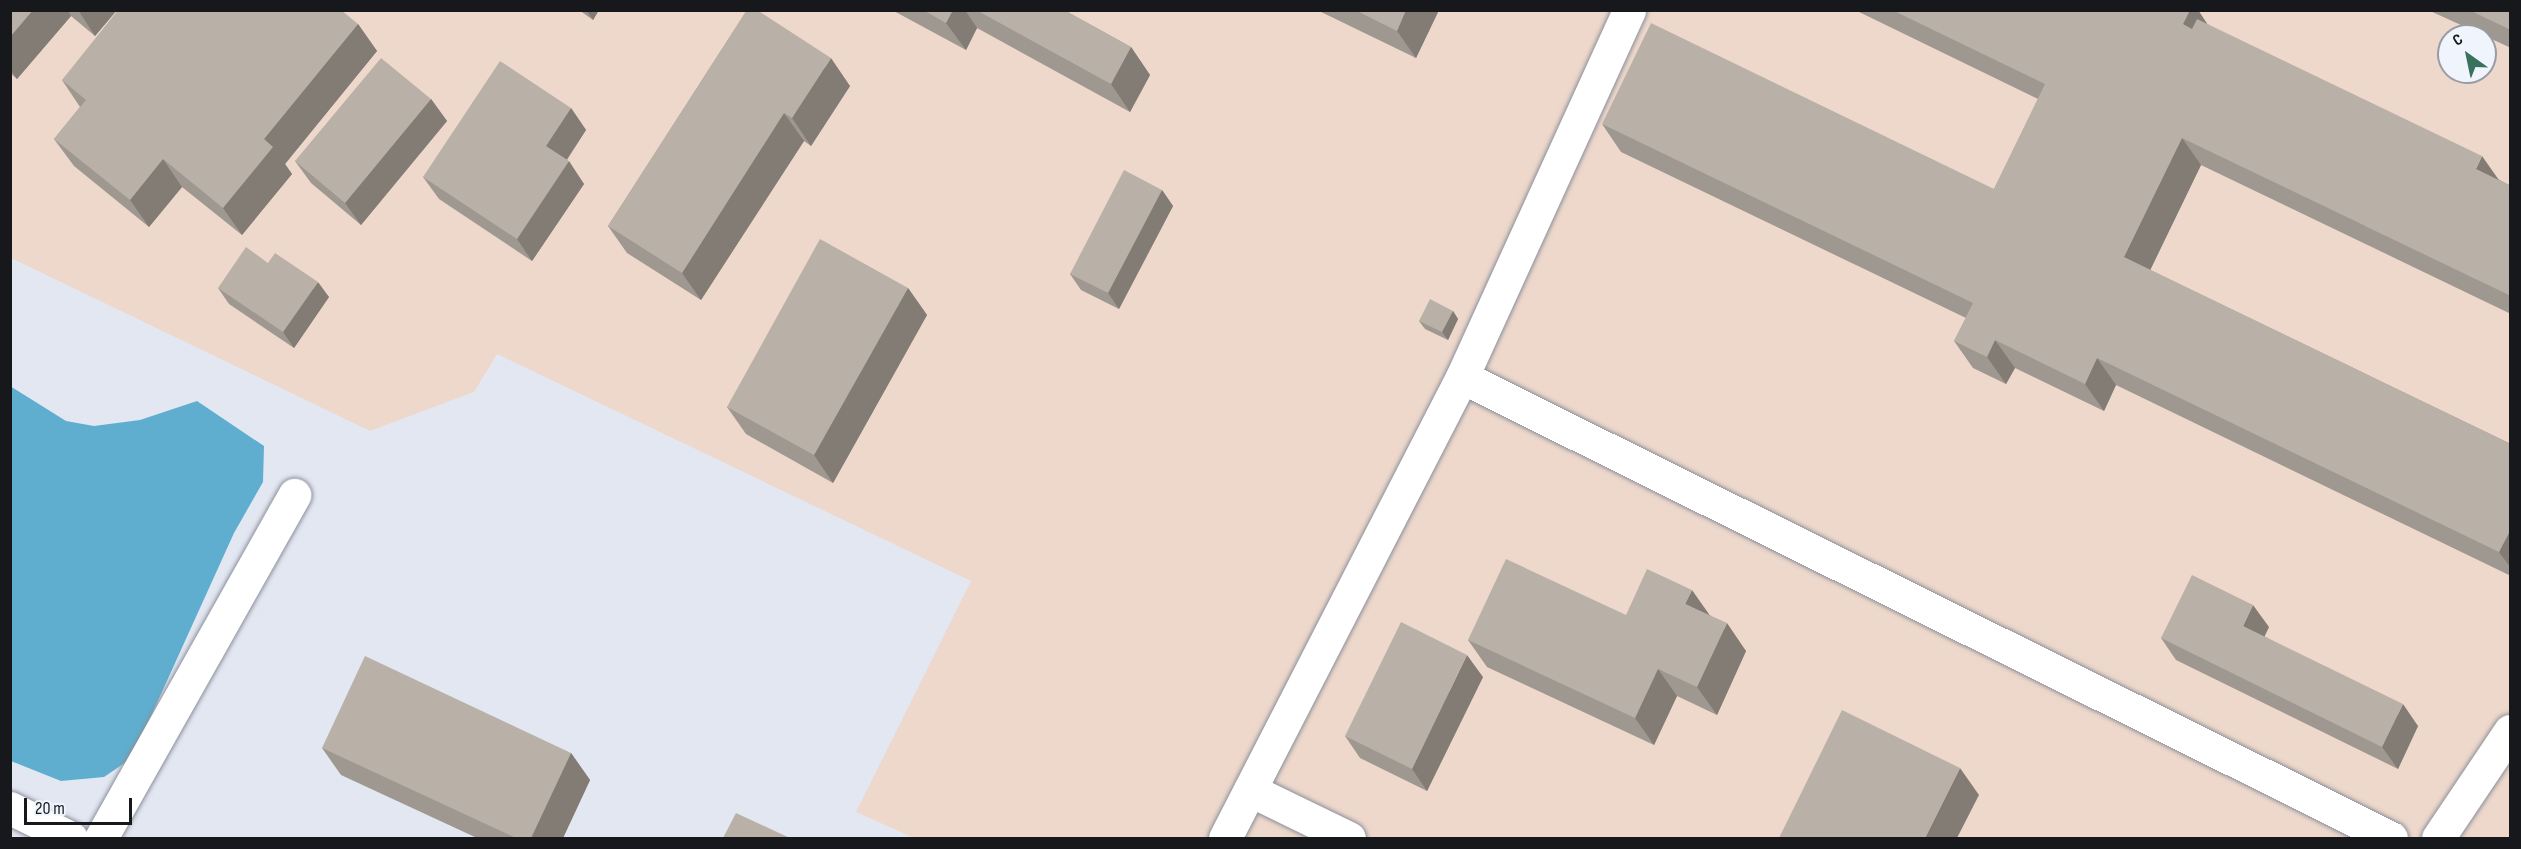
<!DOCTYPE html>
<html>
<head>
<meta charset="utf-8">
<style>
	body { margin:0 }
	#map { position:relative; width:2521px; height:849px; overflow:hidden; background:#e2e7f2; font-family:"Sofia Sans Condensed",sans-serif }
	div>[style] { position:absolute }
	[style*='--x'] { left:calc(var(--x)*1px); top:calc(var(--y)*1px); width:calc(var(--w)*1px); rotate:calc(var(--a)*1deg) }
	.industrial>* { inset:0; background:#eed8cb }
	.water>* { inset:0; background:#5faecf }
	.roads { filter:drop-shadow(0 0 2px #8b909b) drop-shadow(0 0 2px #8b909b) }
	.minor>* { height:33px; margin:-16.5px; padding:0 16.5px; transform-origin:16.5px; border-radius:16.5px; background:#fff }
	.wall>* { inset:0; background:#9f9890 }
	.shaded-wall>* { inset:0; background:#827c75 }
	.building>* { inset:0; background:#b9b1a7 }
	span { translate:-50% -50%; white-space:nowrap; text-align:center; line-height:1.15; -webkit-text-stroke:5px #f0f4fd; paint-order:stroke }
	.frame { position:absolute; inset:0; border:12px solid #16181c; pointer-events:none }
	.north { position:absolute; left:2437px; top:24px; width:60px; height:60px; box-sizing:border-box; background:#f0f4fd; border:2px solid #999ca3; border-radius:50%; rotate:327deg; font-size:16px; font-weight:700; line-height:24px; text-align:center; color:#16181c }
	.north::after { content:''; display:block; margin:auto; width:21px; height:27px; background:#38725c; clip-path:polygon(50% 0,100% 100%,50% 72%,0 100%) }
	.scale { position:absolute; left:24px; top:798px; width:108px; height:27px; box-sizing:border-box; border:3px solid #16181c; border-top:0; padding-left:8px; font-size:18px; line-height:21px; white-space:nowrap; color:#16181c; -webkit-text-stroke:4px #f0f4fd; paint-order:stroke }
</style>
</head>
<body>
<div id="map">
	<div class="industrial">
		<i style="clip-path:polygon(evenodd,10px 11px,2510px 11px,2510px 838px,914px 838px,856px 812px,971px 581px,497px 354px,474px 392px,370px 431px,11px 258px,10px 11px,2449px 36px,2485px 36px,2485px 72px,2449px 72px,2449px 36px)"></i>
	</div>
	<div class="water">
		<i style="clip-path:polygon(10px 386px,66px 421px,94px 426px,140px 420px,197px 401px,264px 446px,263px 482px,234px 533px,132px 758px,104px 777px,61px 781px,11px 761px)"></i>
	</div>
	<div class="roads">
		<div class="minor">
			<i style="--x:1462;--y:377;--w:1037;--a:26.39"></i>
			<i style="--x:1250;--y:790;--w:110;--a:25.9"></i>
			<i style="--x:10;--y:808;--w:68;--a:26.2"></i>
			<i style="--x:101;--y:838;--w:394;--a:-60.6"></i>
			<i style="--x:1225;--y:838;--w:518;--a:-62.79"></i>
			<i style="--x:1462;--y:377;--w:403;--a:-65.5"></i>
			<i style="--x:2438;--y:838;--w:129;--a:-56.1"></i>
		</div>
	</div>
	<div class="wall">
		<i style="clip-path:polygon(10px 10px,117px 10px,95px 36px,71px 16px,17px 79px,10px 73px)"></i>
		<i style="clip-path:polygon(579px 10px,599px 10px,593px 20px)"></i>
		<i style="clip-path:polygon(747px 10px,850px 86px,811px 146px,804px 141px,701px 300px,627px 253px,608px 226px)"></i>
		<i style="clip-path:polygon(892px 10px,1064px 10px,1131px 47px,1150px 75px,1130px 112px,977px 28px,966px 50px)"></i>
		<i style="clip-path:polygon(1317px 10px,1439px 10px,1416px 58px)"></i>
		<i style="clip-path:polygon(1855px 10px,2198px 10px,2207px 24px,2511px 186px,2511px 314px,2201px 165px,2150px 270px,2511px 444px,2511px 576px,2116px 385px,2104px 411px,2015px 368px,2006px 384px,1973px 368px,1954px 341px,1966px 318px,1621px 152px,1602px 124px,1994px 189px,2038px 99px)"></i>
		<i style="clip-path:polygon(2428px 10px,2511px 10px,2511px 48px,2485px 36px)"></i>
		<i style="clip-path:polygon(358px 24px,377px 51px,285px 164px,292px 174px,242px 235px,182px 187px,149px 227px,74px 166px,54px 139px,80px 107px,62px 80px)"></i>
		<i style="clip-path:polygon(431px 99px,447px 121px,361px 225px,311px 183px,295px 161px)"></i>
		<i style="clip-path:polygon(571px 108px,586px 130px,567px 160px,584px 184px,532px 261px,439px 199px,423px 177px)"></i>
		<i style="clip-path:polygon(1162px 190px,1173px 206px,1119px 309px,1081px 290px,1070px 274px)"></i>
		<i style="clip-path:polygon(268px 263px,329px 297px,294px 348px,229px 304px,218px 288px)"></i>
		<i style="clip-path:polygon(908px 288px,927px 315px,833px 483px,746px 434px,727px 407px)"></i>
		<i style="clip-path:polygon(1453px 311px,1458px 319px,1448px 340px,1425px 329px,1419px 321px)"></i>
		<i style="clip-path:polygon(1626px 615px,1710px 615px,1746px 651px,1717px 715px,1677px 696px,1654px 745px,1487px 667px,1468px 640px)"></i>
		<i style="clip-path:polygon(2269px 627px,2264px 636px,2418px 726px,2398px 769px,2176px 660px,2161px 638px)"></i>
		<i style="clip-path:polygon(1483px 677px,1427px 791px,1360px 758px,1345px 736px)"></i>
		<i style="clip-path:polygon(322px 748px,571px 753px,590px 780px,563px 838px,477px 838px,341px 775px)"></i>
	</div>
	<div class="shaded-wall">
		<i style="clip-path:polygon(33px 10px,68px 10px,71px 16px,17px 79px,10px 69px,10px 37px)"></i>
		<i style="clip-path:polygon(78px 10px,117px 10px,95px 36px)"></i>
		<i style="clip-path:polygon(586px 10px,599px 10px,593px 20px)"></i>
		<i style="clip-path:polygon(953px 10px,965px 10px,977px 28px,966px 50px,946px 23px)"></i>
		<i style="clip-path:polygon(1406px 10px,1439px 10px,1416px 58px,1397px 31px)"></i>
		<i style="clip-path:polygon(2190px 10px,2198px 10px,2212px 31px,2202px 51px,2183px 24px)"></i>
		<i style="clip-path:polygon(358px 24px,377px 51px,285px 164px,292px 174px,242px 235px,223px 208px,264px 139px)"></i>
		<i style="clip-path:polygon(1131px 47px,1150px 75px,1130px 112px,1111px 84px)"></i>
		<i style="clip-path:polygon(831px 58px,850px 86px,811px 146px,792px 118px)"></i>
		<i style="clip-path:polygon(431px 99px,447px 121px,361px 225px,345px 203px)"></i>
		<i style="clip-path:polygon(571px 108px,586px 130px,561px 168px,546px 146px)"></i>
		<i style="clip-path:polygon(784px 113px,804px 141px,701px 300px,682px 273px)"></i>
		<i style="clip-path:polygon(2182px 138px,2201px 165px,2143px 285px,2124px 257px)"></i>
		<i style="clip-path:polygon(2482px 156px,2501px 183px,2476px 169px)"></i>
		<i style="clip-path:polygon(163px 159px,182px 187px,149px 227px,130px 200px)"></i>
		<i style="clip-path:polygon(569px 161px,584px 184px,532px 261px,517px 239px)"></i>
		<i style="clip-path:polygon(1162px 190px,1173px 206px,1119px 309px,1108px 293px)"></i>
		<i style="clip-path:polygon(318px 282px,329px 297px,294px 348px,283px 332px)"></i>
		<i style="clip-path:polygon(908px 288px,927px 315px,833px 483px,814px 455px)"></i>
		<i style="clip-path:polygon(1453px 311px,1458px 319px,1448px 340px,1442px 332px)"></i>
		<i style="clip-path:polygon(1995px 340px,2015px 368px,2006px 384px,1987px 357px)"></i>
		<i style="clip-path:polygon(2097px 358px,2116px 385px,2104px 411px,2085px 384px)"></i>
		<i style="clip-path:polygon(2511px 529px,2511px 568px,2499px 552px)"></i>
		<i style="clip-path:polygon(1692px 590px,1711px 617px,1685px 604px)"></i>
		<i style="clip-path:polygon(2253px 605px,2269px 627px,2259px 648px,2243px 626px)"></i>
		<i style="clip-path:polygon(1727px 623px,1746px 651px,1717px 715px,1697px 687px)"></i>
		<i style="clip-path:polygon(1467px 655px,1483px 677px,1427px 791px,1412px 769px)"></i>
		<i style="clip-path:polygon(1658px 669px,1677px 696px,1654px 745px,1635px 718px)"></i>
		<i style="clip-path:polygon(2403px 704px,2418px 726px,2398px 769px,2382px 747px)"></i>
		<i style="clip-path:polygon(571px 753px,590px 780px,563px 838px,531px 838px)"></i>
		<i style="clip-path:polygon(1960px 768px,1979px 795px,1957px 838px,1925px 838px)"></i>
	</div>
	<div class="building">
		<i style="clip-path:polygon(10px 10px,33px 10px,10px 37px)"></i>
		<i style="clip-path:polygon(118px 10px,341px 10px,358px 24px,264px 139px,273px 147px,223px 208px,163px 159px,130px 200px,54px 139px,86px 100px,62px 80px)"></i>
		<i style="clip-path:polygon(747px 10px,757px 10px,831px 58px,792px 118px,784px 113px,682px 273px,608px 226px)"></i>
		<i style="clip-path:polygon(923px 10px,953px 10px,946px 23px)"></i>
		<i style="clip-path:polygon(976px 10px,1064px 10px,1131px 47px,1111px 84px)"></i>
		<i style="clip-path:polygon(1355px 10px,1406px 10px,1397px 31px)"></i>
		<i style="clip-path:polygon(1892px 10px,2190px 10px,2183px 24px,2192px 29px,2197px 19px,2482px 156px,2476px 169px,2511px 186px,2511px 296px,2182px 138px,2124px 257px,2511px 444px,2511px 529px,2499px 552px,2097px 358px,2085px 384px,1995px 340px,1987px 357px,1954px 341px,1973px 303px,1602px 124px,1651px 23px,1994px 189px,2045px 84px)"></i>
		<i style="clip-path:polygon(2469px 10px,2511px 10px,2511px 30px)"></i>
		<i style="clip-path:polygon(381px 58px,431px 99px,345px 203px,295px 161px)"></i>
		<i style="clip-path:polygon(500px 61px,571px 108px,546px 146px,569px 161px,517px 239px,423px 177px)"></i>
		<i style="clip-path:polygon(1124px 170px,1162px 190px,1108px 293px,1070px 274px)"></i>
		<i style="clip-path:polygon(820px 239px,908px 288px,814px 455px,727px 407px)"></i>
		<i style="clip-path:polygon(246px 247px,268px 263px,275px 253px,318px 282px,283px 332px,218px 288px)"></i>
		<i style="clip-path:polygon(1430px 299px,1453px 311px,1442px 332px,1419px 321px)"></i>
		<i style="clip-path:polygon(1506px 559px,1626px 615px,1647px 569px,1692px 590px,1685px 604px,1727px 623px,1697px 687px,1658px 669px,1635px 718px,1468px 640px)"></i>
		<i style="clip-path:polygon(2192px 575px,2253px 605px,2243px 626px,2403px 704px,2382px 747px,2161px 638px)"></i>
		<i style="clip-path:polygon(1401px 622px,1467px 655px,1412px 769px,1345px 736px)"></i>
		<i style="clip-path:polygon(365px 656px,571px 753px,531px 838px,516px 838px,322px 748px)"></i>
		<i style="clip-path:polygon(1842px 710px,1960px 768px,1925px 838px,1779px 838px)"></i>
		<i style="clip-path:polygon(736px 813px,790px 838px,723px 838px)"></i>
	</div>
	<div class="frame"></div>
	<div class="north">С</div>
	<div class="scale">20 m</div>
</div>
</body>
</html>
